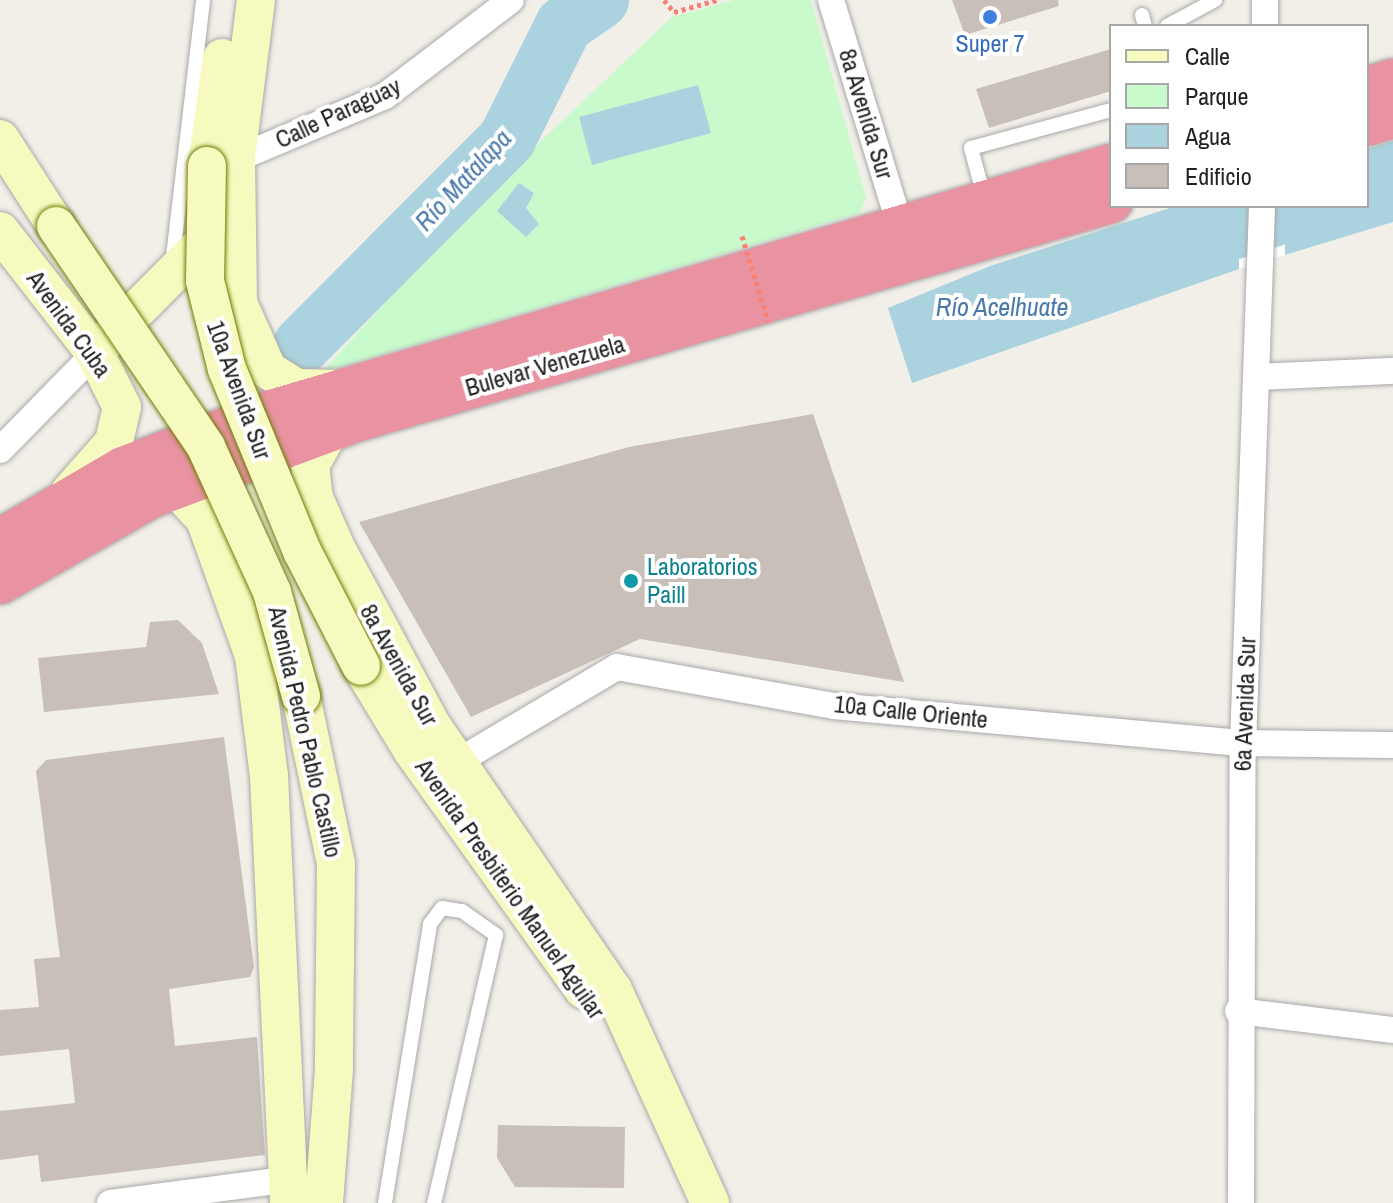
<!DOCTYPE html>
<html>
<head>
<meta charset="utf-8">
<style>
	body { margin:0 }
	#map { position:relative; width:1393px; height:1203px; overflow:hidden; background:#f2efe9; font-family:"Archivo Narrow",sans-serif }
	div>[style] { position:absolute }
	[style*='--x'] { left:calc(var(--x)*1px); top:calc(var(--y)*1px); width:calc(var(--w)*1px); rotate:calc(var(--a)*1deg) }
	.park>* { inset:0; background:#c8facc }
	.water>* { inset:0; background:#aad3df }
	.pier>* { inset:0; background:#fff }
	.river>* { height:58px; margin:-29px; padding:0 29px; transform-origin:29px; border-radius:29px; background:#aad3df }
	.building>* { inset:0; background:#c7bfb8 }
	.path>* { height:5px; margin-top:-2.5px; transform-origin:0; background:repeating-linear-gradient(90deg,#fa8072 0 4px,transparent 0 8px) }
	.roads { filter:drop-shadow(0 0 2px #a9a9a9) drop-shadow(0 0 2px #a9a9a9) }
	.lane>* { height:14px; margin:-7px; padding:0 7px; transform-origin:7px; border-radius:7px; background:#fff }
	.street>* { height:26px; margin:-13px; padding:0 13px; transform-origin:13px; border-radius:13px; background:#fff }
	.secondary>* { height:38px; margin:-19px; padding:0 19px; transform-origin:19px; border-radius:19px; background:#f7fabf }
	.highway>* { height:44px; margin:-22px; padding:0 22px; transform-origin:22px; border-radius:22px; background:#e892a2 }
	.path-bridge>* { height:5px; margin-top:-2.5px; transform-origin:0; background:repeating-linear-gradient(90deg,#fa8072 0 4px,transparent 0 8px) }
	.bridges { filter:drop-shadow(0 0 2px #707d05) drop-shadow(0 0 2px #707d05) }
	.secondary-bridge>* { height:38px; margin:-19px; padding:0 19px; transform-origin:19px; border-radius:19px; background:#f7fabf }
	.dots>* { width:22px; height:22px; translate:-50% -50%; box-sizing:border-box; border:4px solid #fff; border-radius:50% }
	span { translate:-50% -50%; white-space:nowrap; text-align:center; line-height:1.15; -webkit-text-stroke:8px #fff; paint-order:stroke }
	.shop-label { font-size:24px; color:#366cbe }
	.street-label { font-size:24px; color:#222 }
	.culture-label { font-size:24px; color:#0d838f }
	.left { translate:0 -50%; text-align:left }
	.water-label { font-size:26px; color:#4a7aab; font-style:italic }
	.legend { position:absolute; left:1109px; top:24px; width:260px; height:184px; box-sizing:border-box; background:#fff; border:2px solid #a7a7a7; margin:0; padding:10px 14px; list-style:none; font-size:24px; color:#222 }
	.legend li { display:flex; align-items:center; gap:16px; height:40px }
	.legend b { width:40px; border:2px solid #a7a7a7 }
</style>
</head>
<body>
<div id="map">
	<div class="park">
		<i style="clip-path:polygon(734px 0,811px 0,866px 198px,860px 213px,322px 372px,487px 192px,672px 17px)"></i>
	</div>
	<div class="water">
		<i style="clip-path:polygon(698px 85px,711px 133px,592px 165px,579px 117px)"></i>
		<i style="clip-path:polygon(1393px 141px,1393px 222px,1285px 255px,1285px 206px,1367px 206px,1367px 149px)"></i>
		<i style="clip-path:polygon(519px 183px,534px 193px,526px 208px,539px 224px,526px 237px,497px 211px)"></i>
		<i style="clip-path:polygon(1176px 206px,1240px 206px,1239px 269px,912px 383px,888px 308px,990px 266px)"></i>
	</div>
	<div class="pier">
		<i style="clip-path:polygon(1240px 206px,1285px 206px,1285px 255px,1239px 269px)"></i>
	</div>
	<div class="river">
		<i style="--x:1165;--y:252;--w:153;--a:-17.5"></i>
		<i style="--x:302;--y:345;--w:291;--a:-45.1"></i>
		<i style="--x:507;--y:139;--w:127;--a:-63.4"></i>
		<i style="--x:564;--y:25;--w:44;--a:-34.8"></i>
	</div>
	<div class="building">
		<i style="clip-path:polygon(952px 0,1058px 0,1059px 6px,965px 35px)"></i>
		<i style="clip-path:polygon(1111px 49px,1111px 91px,989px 128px,976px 89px)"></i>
		<i style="clip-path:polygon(813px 414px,904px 682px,640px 639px,471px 717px,359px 522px,629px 447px)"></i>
		<i style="clip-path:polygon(178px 620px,202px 643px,219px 694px,44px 712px,38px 658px,146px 647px,150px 622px)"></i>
		<i style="clip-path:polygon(224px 737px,254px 967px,250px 977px,169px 989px,175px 1046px,257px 1037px,265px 1155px,41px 1182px,38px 1155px,0 1160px,0 1111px,75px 1103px,69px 1049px,0 1056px,0 1010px,39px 1007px,34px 959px,60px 957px,36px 771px,46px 760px)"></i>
		<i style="clip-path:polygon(498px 1125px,625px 1127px,624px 1188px,515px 1187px,497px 1158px)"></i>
	</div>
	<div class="path">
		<i style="--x:664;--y:0;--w:16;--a:50"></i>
		<i style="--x:674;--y:12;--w:45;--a:-15.6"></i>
	</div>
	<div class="roads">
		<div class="lane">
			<i style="--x:1142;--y:15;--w:11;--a:75"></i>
			<i style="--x:1167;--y:26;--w:55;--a:-28.4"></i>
			<i style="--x:985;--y:200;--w:54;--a:-105.1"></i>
			<i style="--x:971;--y:148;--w:145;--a:-15.2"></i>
			<i style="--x:172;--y:265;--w:267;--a:-83.3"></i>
			<i style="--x:385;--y:1203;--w:283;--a:-80.8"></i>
			<i style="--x:430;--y:924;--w:20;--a:-53"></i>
			<i style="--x:442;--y:908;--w:20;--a:9"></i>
			<i style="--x:462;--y:911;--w:42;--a:35.2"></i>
			<i style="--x:496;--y:935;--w:275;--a:103"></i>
		</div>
		<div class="street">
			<i style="--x:831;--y:0;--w:239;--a:73"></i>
			<i style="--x:1265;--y:26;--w:26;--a:-90"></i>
			<i style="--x:236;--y:159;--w:162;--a:-22.9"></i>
			<i style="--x:385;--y:96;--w:158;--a:-37.3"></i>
			<i style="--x:1259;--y:377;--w:134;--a:-2.6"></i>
			<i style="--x:0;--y:450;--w:136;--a:-45.6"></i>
			<i style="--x:457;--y:762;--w:186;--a:-30.7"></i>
			<i style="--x:617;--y:667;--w:220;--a:10.2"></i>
			<i style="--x:834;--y:706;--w:411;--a:5.2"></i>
			<i style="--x:1243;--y:743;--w:150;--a:0.8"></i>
			<i style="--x:1238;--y:1011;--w:156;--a:7"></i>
			<i style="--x:110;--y:1203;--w:177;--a:-7.5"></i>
			<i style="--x:1241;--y:1203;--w:460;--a:-89.8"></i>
			<i style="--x:1243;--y:743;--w:537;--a:-87.97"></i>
		</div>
		<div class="secondary">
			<i style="--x:256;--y:0;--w:160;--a:97.2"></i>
			<i style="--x:236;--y:159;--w:144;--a:89.2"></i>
			<i style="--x:238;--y:303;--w:73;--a:65.9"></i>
			<i style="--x:268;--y:370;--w:34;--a:32"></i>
			<i style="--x:297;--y:388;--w:44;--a:1.3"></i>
			<i style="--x:0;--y:139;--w:103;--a:57.2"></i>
			<i style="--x:207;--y:166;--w:109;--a:-82.1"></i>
			<i style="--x:0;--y:231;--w:155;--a:52.1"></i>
			<i style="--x:95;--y:353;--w:60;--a:63.4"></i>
			<i style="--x:122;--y:407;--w:36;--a:103"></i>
			<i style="--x:114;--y:442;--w:67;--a:131.3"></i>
			<i style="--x:99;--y:348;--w:175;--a:-45.2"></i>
			<i style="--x:346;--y:424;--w:22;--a:150"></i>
			<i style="--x:327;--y:435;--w:35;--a:119"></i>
			<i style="--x:310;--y:466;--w:32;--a:83"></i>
			<i style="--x:314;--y:498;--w:55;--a:66.3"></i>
			<i style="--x:336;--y:548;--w:202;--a:61.7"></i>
			<i style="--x:432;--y:726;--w:320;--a:55.6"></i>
			<i style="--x:613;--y:990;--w:234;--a:65.5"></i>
			<i style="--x:174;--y:486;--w:45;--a:46.8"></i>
			<i style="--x:205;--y:519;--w:145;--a:70.3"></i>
			<i style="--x:254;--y:656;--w:121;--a:82.9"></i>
			<i style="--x:269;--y:776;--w:427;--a:87.3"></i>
			<i style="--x:361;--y:666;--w:98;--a:58.7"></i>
			<i style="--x:412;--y:750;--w:295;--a:54.4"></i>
			<i style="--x:301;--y:696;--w:171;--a:78.2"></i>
			<i style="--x:336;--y:863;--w:206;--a:90.6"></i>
			<i style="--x:334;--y:1069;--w:134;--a:94.3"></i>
		</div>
		<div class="highway">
			<i style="--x:1367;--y:89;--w:27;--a:-17"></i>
			<i style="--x:1367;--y:124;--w:27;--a:-17"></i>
			<i style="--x:0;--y:541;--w:143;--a:-30.3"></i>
			<i style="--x:123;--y:469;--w:159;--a:-21.1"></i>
			<i style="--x:271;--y:412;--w:875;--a:-16.32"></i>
			<i style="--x:0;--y:582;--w:174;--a:-29.7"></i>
			<i style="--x:151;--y:496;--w:218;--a:-20.4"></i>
			<i style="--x:355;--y:420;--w:787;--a:-16.16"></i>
		</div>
	</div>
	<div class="path-bridge">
		<i style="--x:742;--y:236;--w:89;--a:73"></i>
	</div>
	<div class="bridges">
		<div class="secondary-bridge">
			<i style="--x:207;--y:166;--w:115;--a:91"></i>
			<i style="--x:205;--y:281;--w:91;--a:76"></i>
			<i style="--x:227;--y:369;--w:197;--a:67.6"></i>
			<i style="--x:302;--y:551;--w:129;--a:62.8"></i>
			<i style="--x:56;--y:226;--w:267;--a:55.8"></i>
			<i style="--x:206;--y:447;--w:159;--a:65.5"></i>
			<i style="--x:272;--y:592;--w:108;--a:74.4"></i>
		</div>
	</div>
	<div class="dots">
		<i style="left:990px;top:17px;background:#3f7fe0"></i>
		<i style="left:631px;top:581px;background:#0f9aa8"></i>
	</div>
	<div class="shop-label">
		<span style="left:990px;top:44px">Super 7</span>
	</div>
	<div class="street-label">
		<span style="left:338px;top:113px;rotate:-25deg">Calle Paraguay</span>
		<span style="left:866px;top:114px;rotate:73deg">8a Avenida Sur</span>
		<span style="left:69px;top:324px;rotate:54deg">Avenida Cuba</span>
		<span style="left:545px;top:366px;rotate:-16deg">Bulevar Venezuela</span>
		<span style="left:239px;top:390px;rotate:70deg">10a Avenida Sur</span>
		<span style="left:399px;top:665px;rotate:61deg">8a Avenida Sur</span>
		<span style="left:1245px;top:704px;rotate:-88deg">6a Avenida Sur</span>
		<span style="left:911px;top:712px;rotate:6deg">10a Calle Oriente</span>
		<span style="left:305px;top:732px;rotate:77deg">Avenida Pedro Pablo Castillo</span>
		<span style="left:510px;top:889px;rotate:55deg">Avenida Presbiterio Manuel Aguilar</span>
	</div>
	<div class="culture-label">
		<span class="left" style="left:647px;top:581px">Laboratorios<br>Paill</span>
	</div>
	<div class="water-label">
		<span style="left:463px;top:180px;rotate:-47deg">Río Matalapa</span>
		<span style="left:1002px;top:307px">Río Acelhuate</span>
	</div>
	<ul class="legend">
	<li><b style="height:10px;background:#f7fabf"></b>Calle</li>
	<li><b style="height:22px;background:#c8facc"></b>Parque</li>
	<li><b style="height:22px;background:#aad3df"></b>Agua</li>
	<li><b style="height:22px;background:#c7bfb8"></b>Edificio</li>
	</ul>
</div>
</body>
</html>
